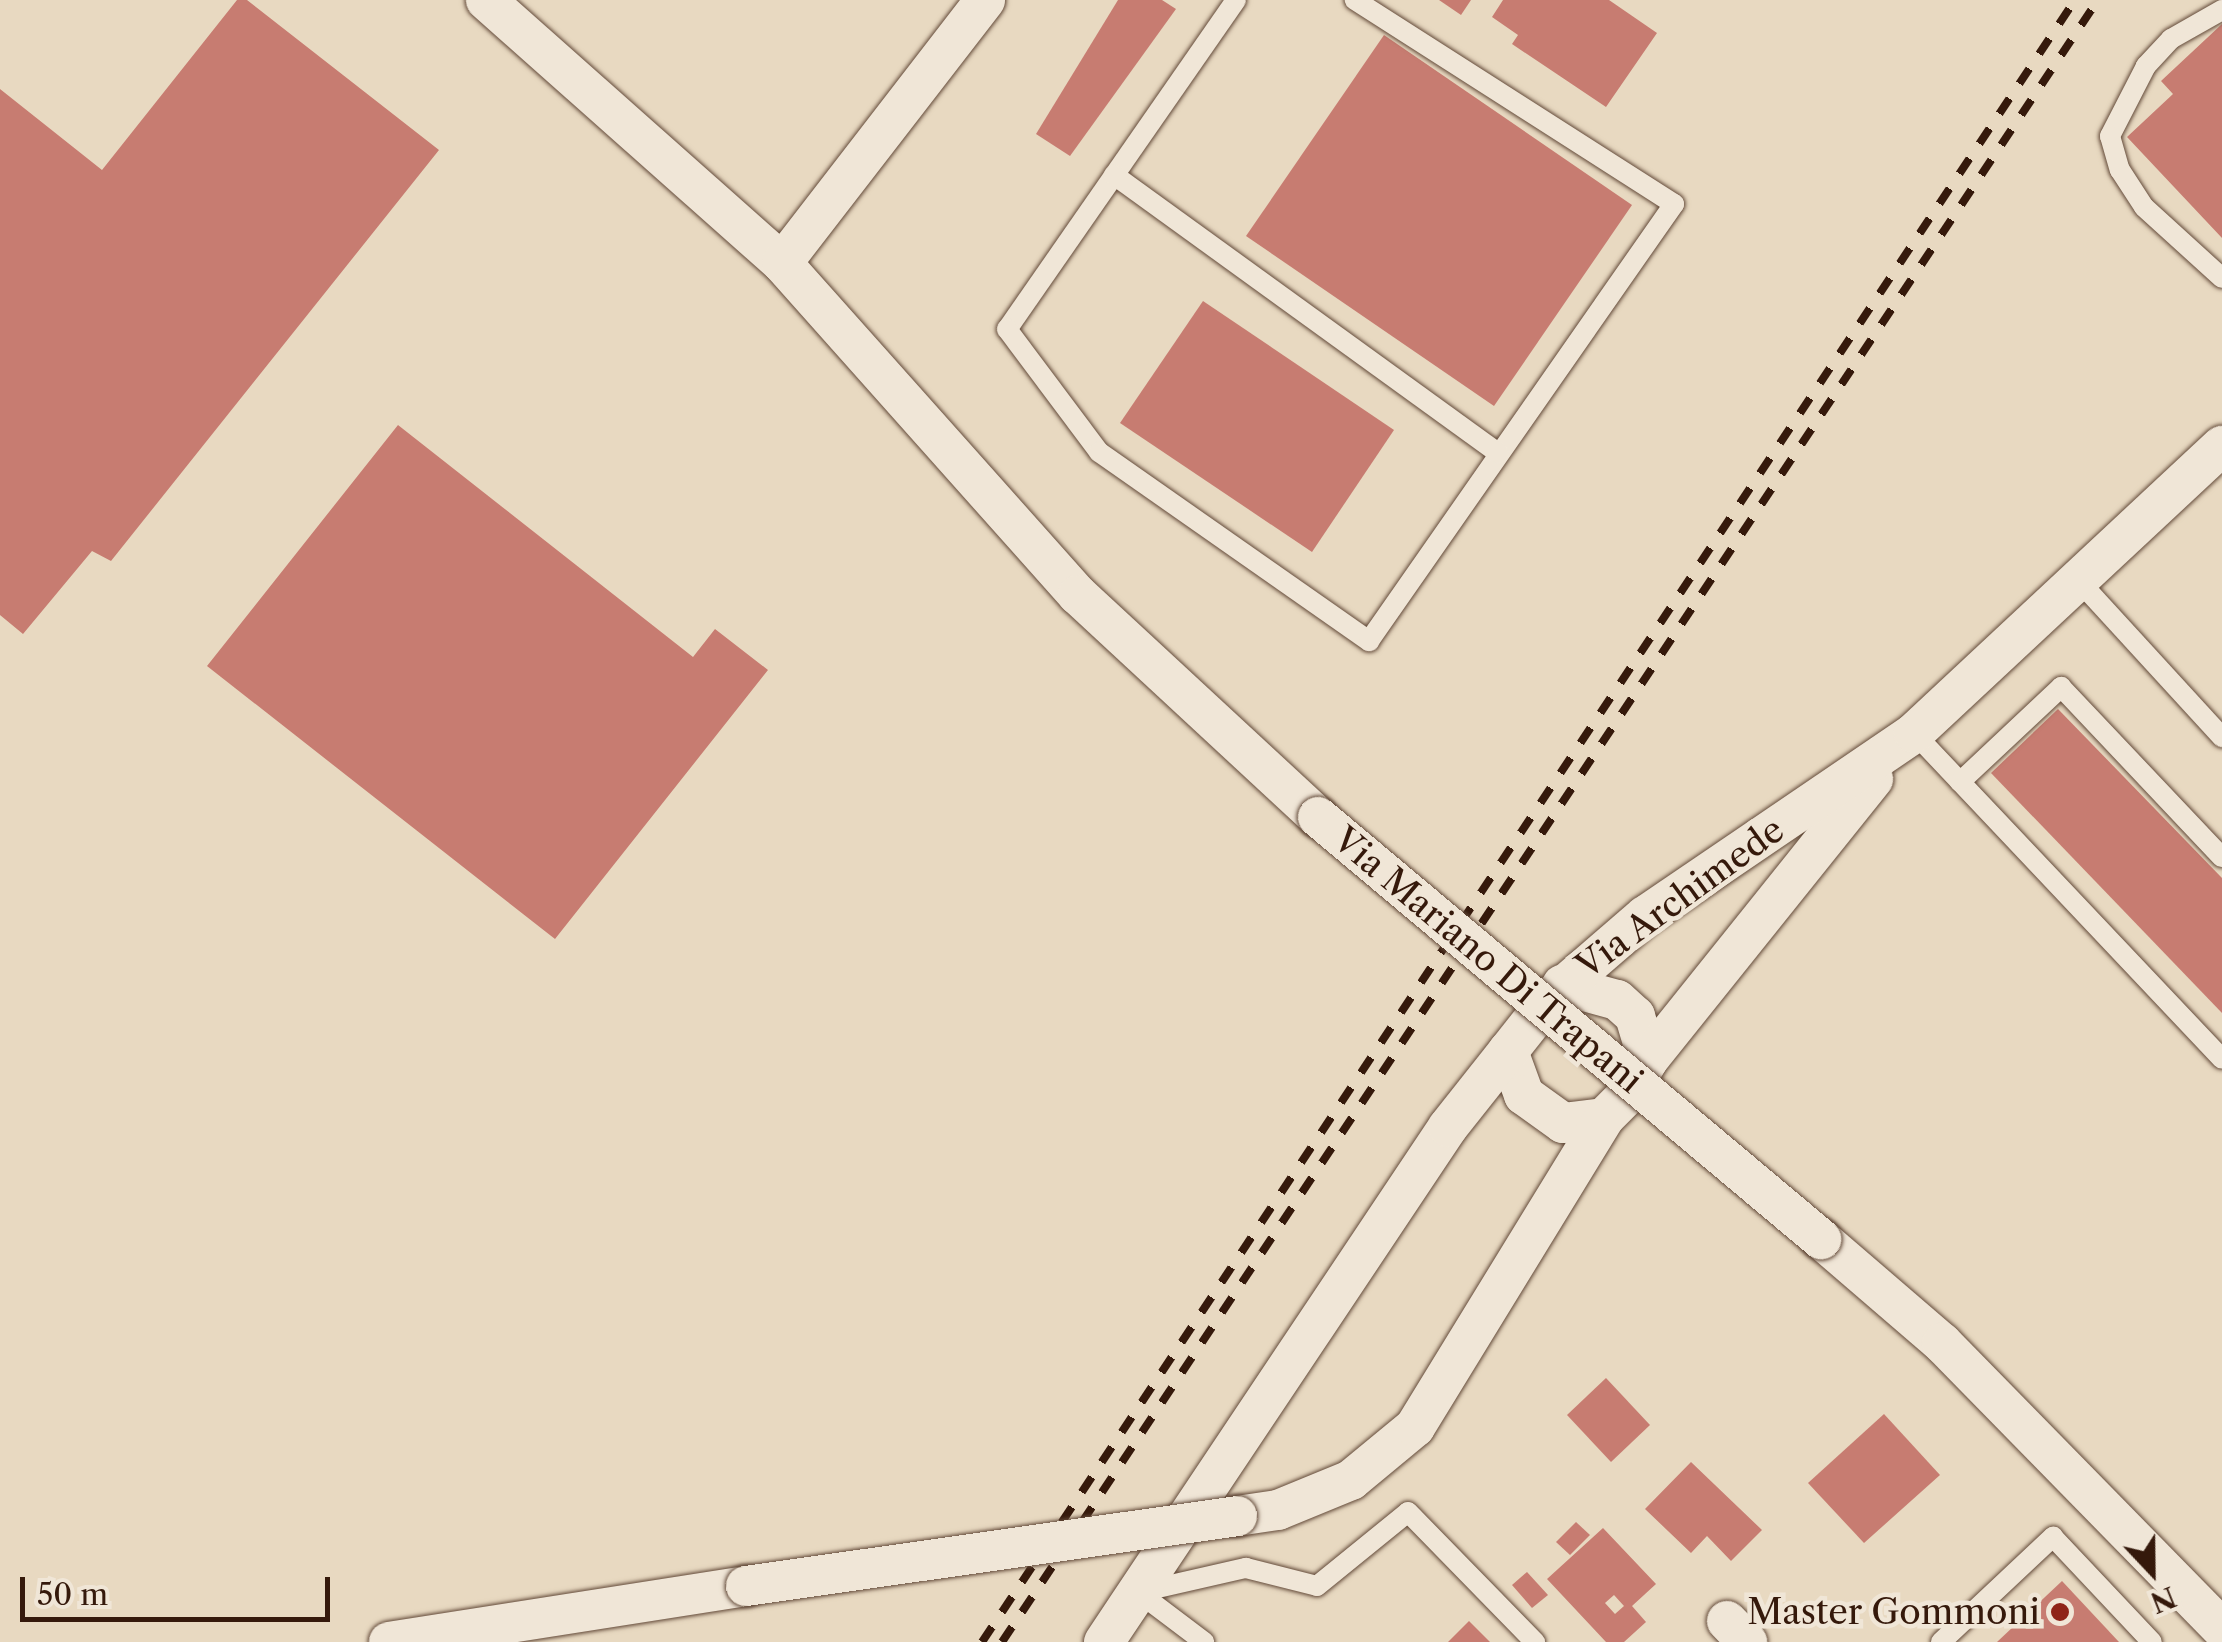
<!DOCTYPE html>
<html>
<head>
<meta charset="utf-8">
<style>
	body { margin:0 }
	#map { position:relative; width:2222px; height:1642px; overflow:hidden; background:#e8d9c1; font-family:"Libre Caslon Text",serif }
	div>[style] { position:absolute }
	[style*='--x'] { left:calc(var(--x)*1px); top:calc(var(--y)*1px); width:calc(var(--w)*1px); rotate:calc(var(--a)*1deg) }
	.building>* { inset:0; background:#c77c71 }
	.roads { filter:drop-shadow(0 0 2px #624938) drop-shadow(0 0 2px #624938) }
	.service>* { height:20px; margin:-10px; padding:0 10px; transform-origin:10px; border-radius:10px; background:#f0e6d7 }
	.minor>* { height:40px; margin:-20px; padding:0 20px; transform-origin:20px; border-radius:20px; background:#f0e6d7 }
	.rail>* { height:8px; margin-top:-4px; transform-origin:0; background:repeating-linear-gradient(90deg,#35190b 0 18px,transparent 0 36px) }
	.bridges { filter:drop-shadow(0 0 2px #624938) drop-shadow(0 0 2px #624938) }
	.minor-bridge>* { height:40px; margin:-20px; padding:0 20px; transform-origin:20px; border-radius:20px; background:#f0e6d7 }
	.dots>* { width:28px; height:28px; translate:-50% -50%; box-sizing:border-box; border:5px solid #f0e6d7; border-radius:50% }
	span { translate:-50% -50%; white-space:nowrap; text-align:center; line-height:1.15; -webkit-text-stroke:9px #f0e6d7; paint-order:stroke }
	.street-label { font-size:35px; color:#35190b }
	.poi-label { font-size:35px; color:#35190b }
	.right { translate:-100% -50%; text-align:right }
	.north { position:absolute; left:2102px; top:1522px; width:100px; height:100px; -webkit-text-stroke:8px #f0e6d7; paint-order:stroke; rotate:158deg; font-size:28px; font-weight:700; line-height:40px; text-align:center; color:#35190b }
	.north::after { content:''; display:block; margin:auto; width:35px; height:45px; background:#35190b; clip-path:polygon(50% 0,100% 100%,50% 72%,0 100%) }
	.scale { position:absolute; left:20px; top:1577px; width:310px; height:45px; box-sizing:border-box; border:5px solid #35190b; border-top:0; padding-left:12px; font-size:30px; line-height:35px; white-space:nowrap; color:#35190b; -webkit-text-stroke:8px #f0e6d7; paint-order:stroke }
</style>
</head>
<body>
<div id="map">
	<div class="building">
		<i style="clip-path:polygon(237px 0,247px 0,439px 150px,111px 561px,92px 551px,23px 634px,0 615px,0 89px,102px 170px)"></i>
		<i style="clip-path:polygon(1118px 0,1162px 0,1176px 9px,1070px 156px,1036px 134px)"></i>
		<i style="clip-path:polygon(1439px 0,1471px 0,1461px 15px)"></i>
		<i style="clip-path:polygon(1503px 0,1609px 0,1657px 33px,1606px 107px,1512px 44px,1518px 35px,1492px 17px)"></i>
		<i style="clip-path:polygon(2222px 24px,2222px 238px,2127px 137px,2173px 94px,2161px 81px)"></i>
		<i style="clip-path:polygon(1384px 35px,1632px 205px,1494px 406px,1246px 236px)"></i>
		<i style="clip-path:polygon(1203px 301px,1394px 430px,1312px 552px,1120px 423px)"></i>
		<i style="clip-path:polygon(398px 425px,693px 657px,715px 629px,768px 670px,555px 939px,207px 666px)"></i>
		<i style="clip-path:polygon(2058px 709px,2222px 878px,2222px 1013px,1991px 773px)"></i>
		<i style="clip-path:polygon(1606px 1378px,1650px 1425px,1611px 1462px,1567px 1415px)"></i>
		<i style="clip-path:polygon(1884px 1414px,1940px 1475px,1864px 1543px,1808px 1483px)"></i>
		<i style="clip-path:polygon(1691px 1462px,1762px 1530px,1731px 1561px,1707px 1536px,1691px 1553px,1645px 1509px)"></i>
		<i style="clip-path:polygon(1576px 1522px,1590px 1535px,1570px 1555px,1556px 1542px)"></i>
		<i style="clip-path:polygon(evenodd,1603px 1528px,1656px 1584px,1632px 1606px,1646px 1622px,1624px 1642px,1606px 1642px,1547px 1579px,1603px 1528px,1614px 1595px,1624px 1606px,1615px 1614px,1605px 1603px,1614px 1595px)"></i>
		<i style="clip-path:polygon(1527px 1572px,1548px 1595px,1532px 1608px,1512px 1585px)"></i>
		<i style="clip-path:polygon(2062px 1581px,2119px 1642px,1997px 1642px)"></i>
		<i style="clip-path:polygon(1469px 1621px,1490px 1642px,1448px 1642px)"></i>
	</div>
	<div class="roads">
		<div class="service">
			<i style="--x:1236;--y:0;--w:401;--a:124.8"></i>
			<i style="--x:1007;--y:329;--w:154;--a:53.2"></i>
			<i style="--x:1099;--y:452;--w:330;--a:35"></i>
			<i style="--x:1369;--y:641;--w:533;--a:-55.09"></i>
			<i style="--x:1674;--y:204;--w:379;--a:-147.4"></i>
			<i style="--x:2222;--y:10;--w:59;--a:150.4"></i>
			<i style="--x:2171;--y:39;--w:37;--a:133"></i>
			<i style="--x:2146;--y:66;--w:79;--a:117.2"></i>
			<i style="--x:2110;--y:136;--w:35;--a:74"></i>
			<i style="--x:2120;--y:170;--w:44;--a:57"></i>
			<i style="--x:2144;--y:207;--w:105;--a:42.3"></i>
			<i style="--x:1114;--y:175;--w:475;--a:35.9"></i>
			<i style="--x:2079;--y:581;--w:212;--a:47.5"></i>
			<i style="--x:1914;--y:733;--w:448;--a:46.6"></i>
			<i style="--x:1960;--y:782;--w:139;--a:-43.2"></i>
			<i style="--x:2061;--y:687;--w:234;--a:46.6"></i>
			<i style="--x:1138;--y:1592;--w:83;--a:37.1"></i>
			<i style="--x:1140;--y:1592;--w:109;--a:-12.8"></i>
			<i style="--x:1246;--y:1568;--w:73;--a:14.2"></i>
			<i style="--x:1317;--y:1586;--w:117;--a:-39.1"></i>
			<i style="--x:1408;--y:1512;--w:182;--a:45.7"></i>
			<i style="--x:1941;--y:1642;--w:154;--a:-43.2"></i>
			<i style="--x:2053;--y:1537;--w:144;--a:46.7"></i>
		</div>
		<div class="minor">
			<i style="--x:486;--y:0;--w:396;--a:41.6"></i>
			<i style="--x:782;--y:263;--w:445;--a:48.3"></i>
			<i style="--x:1078;--y:595;--w:327;--a:42.8"></i>
			<i style="--x:782;--y:263;--w:332;--a:-52.3"></i>
			<i style="--x:1508;--y:1051;--w:47;--a:70"></i>
			<i style="--x:1524;--y:1095;--w:48;--a:35.7"></i>
			<i style="--x:1563;--y:1123;--w:41;--a:-7"></i>
			<i style="--x:1604;--y:1118;--w:35;--a:-45"></i>
			<i style="--x:1629;--y:1093;--w:38;--a:-60"></i>
			<i style="--x:1648;--y:1060;--w:46;--a:-106.5"></i>
			<i style="--x:1635;--y:1016;--w:24;--a:-138"></i>
			<i style="--x:1617;--y:1000;--w:57;--a:-164.7"></i>
			<i style="--x:1648;--y:1060;--w:360;--a:-51.3"></i>
			<i style="--x:1821;--y:1239;--w:160;--a:40.7"></i>
			<i style="--x:1942;--y:1343;--w:400;--a:45.6"></i>
			<i style="--x:1237;--y:1516;--w:41;--a:-8.3"></i>
			<i style="--x:1278;--y:1510;--w:79;--a:-22.3"></i>
			<i style="--x:1351;--y:1480;--w:83;--a:-39.6"></i>
			<i style="--x:1415;--y:1427;--w:362;--a:-58.5"></i>
			<i style="--x:1727;--y:1621;--w:29;--a:46"></i>
			<i style="--x:389;--y:1642;--w:361;--a:-8.9"></i>
			<i style="--x:1104;--y:1642;--w:619;--a:-56.26"></i>
			<i style="--x:1448;--y:1127;--w:166;--a:-51.6"></i>
			<i style="--x:1551;--y:997;--w:124;--a:-40.8"></i>
			<i style="--x:1645;--y:916;--w:325;--a:-34.2"></i>
			<i style="--x:1914;--y:733;--w:421;--a:-43"></i>
		</div>
	</div>
	<div class="rail">
		<i style="--x:982;--y:1642;--w:1973;--a:-56.35"></i>
		<i style="--x:1002;--y:1642;--w:1974;--a:-56.28"></i>
	</div>
	<div class="bridges">
		<div class="minor-bridge">
			<i style="--x:1318;--y:817;--w:657;--a:40"></i>
			<i style="--x:746;--y:1586;--w:496;--a:-8.1"></i>
		</div>
	</div>
	<div class="dots">
		<i style="left:2060px;top:1612px;background:#8f2418"></i>
	</div>
	<div class="street-label">
		<span style="left:1680px;top:898px;rotate:-36deg">Via Archimede</span>
		<span style="left:1488px;top:960px;rotate:40deg">Via Mariano Di Trapani</span>
	</div>
	<div class="poi-label">
		<span class="right" style="left:2040px;top:1612px">Master Gommoni</span>
	</div>
	<div class="north">N</div>
	<div class="scale">50 m</div>
</div>
</body>
</html>
